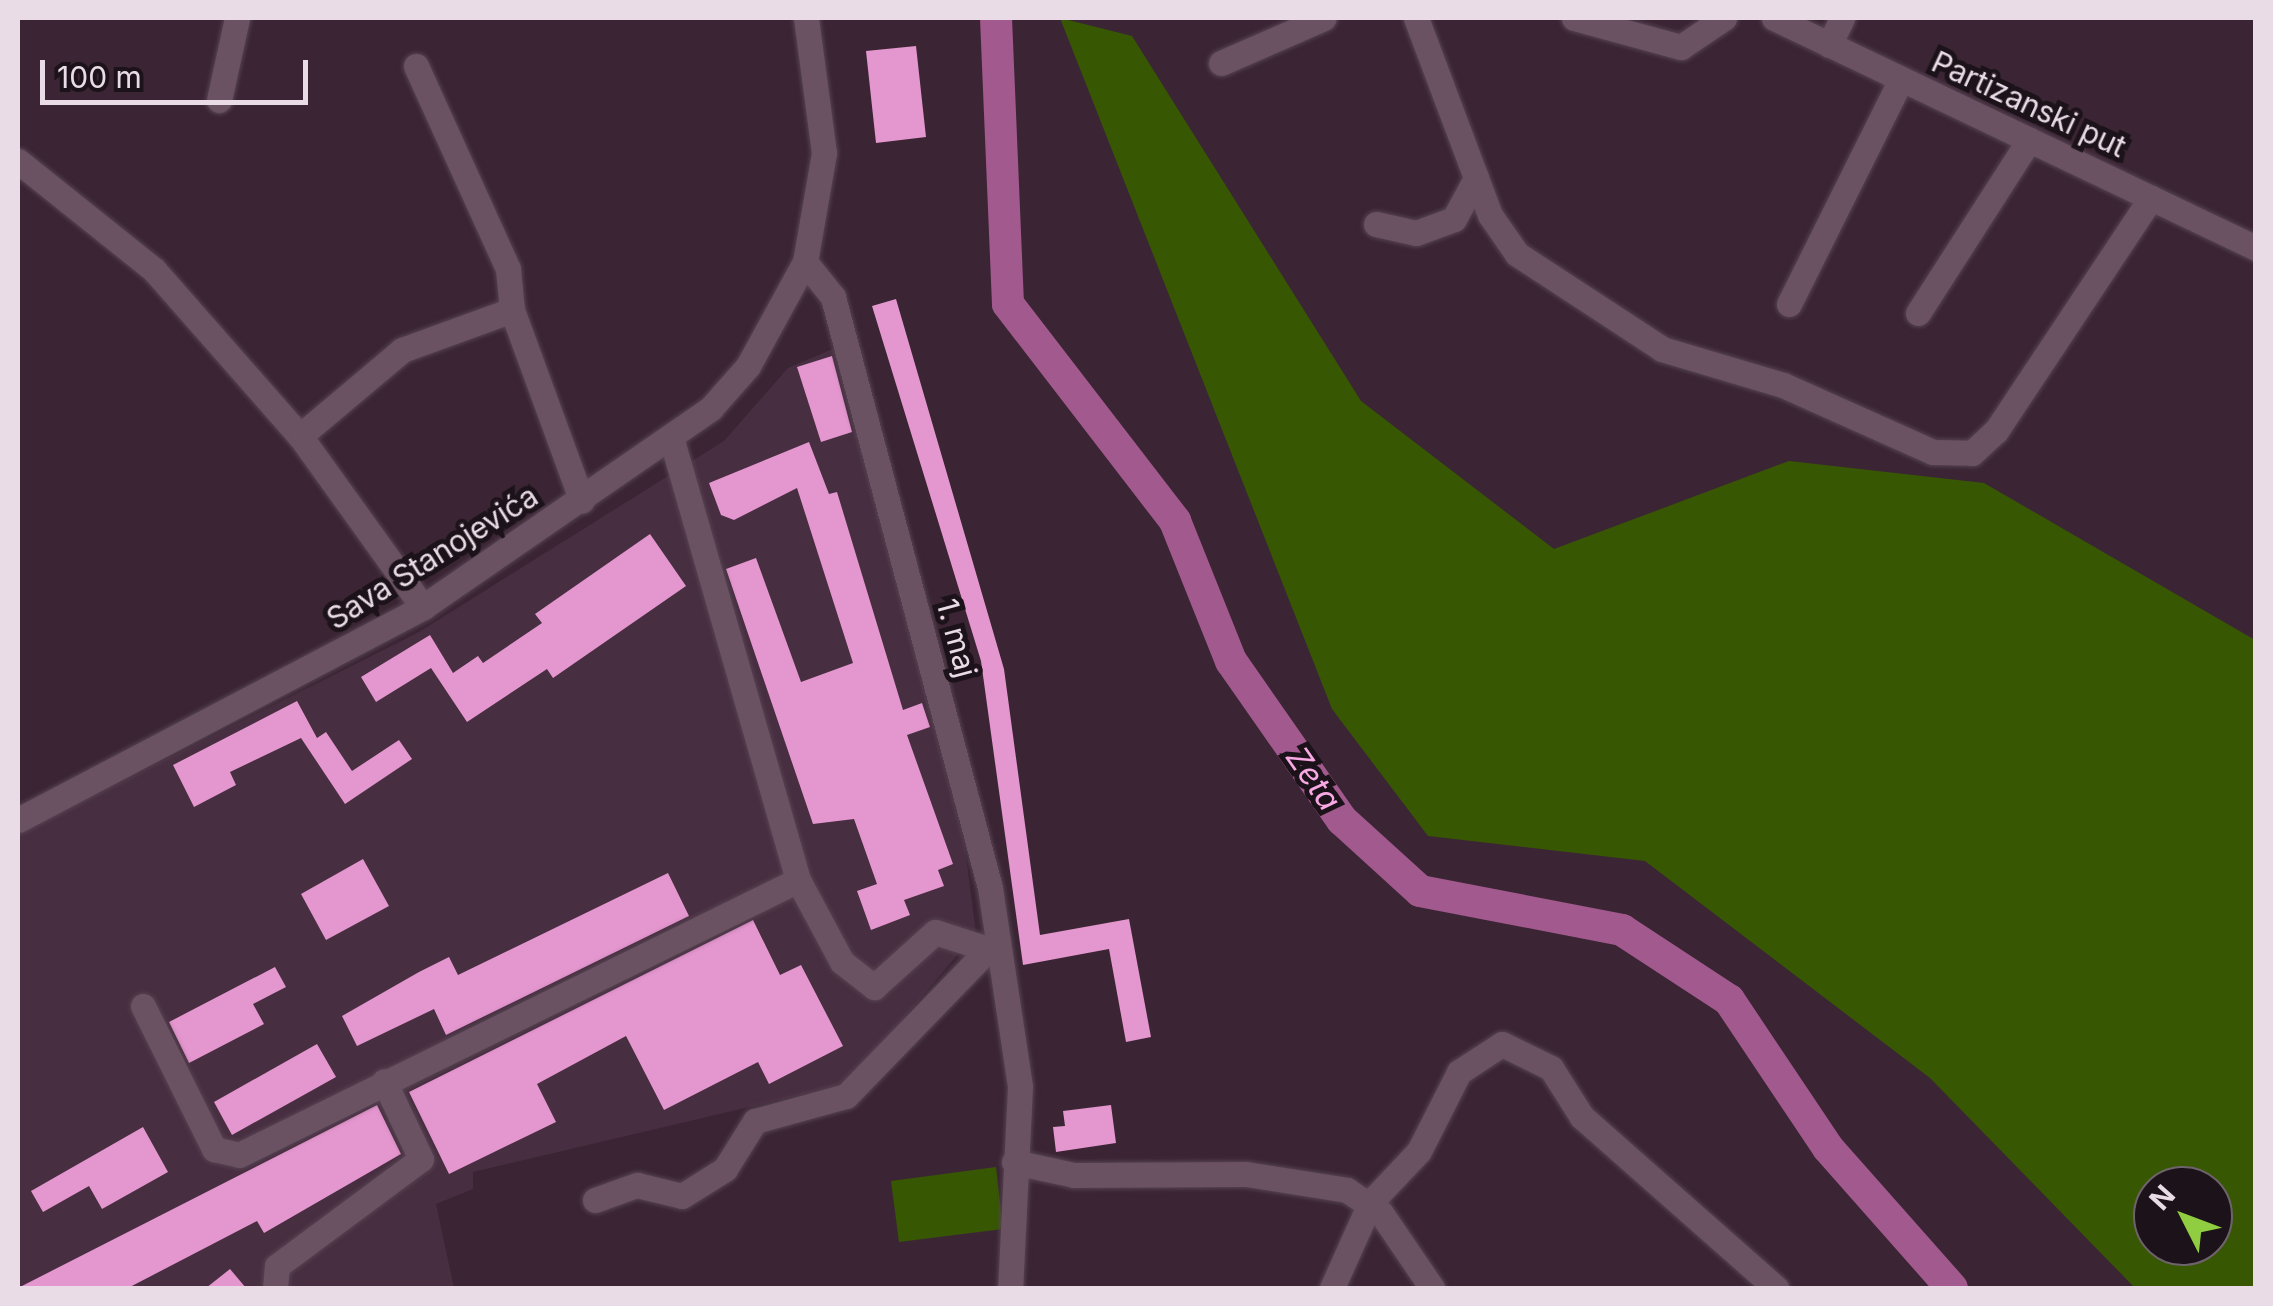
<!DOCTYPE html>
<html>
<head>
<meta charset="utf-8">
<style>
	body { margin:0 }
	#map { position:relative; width:2273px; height:1306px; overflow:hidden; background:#3b2534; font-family:Inter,sans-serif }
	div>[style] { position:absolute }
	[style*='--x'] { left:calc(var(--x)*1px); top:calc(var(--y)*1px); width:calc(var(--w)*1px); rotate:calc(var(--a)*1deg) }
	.built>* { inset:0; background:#482e41 }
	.green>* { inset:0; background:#375703 }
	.river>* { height:32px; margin:-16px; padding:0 16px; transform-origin:16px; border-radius:16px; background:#a2598e }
	.building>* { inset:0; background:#e496ce }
	.roads { filter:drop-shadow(0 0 2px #554351) drop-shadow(0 0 2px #554351) }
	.minor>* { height:25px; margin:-12.5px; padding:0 12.5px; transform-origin:12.5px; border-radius:12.5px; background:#6a5263 }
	span { translate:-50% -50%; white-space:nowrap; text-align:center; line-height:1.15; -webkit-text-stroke:10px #1c1219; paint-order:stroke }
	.street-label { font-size:30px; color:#eadce6 }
	.water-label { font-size:32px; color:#f8a8e2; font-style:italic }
	.frame { position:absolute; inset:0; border:20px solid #eadce6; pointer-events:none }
	.north { position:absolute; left:2133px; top:1166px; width:100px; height:100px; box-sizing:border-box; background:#1c1219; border:2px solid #6e636b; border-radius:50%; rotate:312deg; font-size:28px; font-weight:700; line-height:40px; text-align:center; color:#eadce6 }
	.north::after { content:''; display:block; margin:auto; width:35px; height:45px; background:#90cd41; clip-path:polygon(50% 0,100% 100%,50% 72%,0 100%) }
	.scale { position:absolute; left:40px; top:60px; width:268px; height:45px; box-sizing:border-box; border:5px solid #eadce6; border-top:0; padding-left:12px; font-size:30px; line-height:35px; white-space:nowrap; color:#eadce6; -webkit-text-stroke:8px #1c1219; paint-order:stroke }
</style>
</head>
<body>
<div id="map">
	<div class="built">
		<i style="clip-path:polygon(835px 348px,964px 841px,976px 933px,858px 1072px,834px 1087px,473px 1172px,473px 1189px,436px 1204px,454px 1288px,18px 1288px,18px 834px,419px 632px,724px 441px,788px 368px)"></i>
	</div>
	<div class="green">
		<i style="clip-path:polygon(evenodd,1060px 18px,1132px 36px,1361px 401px,1554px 549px,1789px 461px,1984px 483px,2255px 640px,2255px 1288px,2135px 1288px,1930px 1078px,1645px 861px,1428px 836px,1332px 709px,1060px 18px,2153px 1186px,2213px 1186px,2213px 1246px,2153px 1246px,2153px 1186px)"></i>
		<i style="clip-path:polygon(996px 1167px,1003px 1229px,899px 1242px,891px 1181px)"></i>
	</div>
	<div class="river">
		<i style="--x:996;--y:18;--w:286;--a:87.6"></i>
		<i style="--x:1008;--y:304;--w:274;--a:52.4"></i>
		<i style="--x:1175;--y:521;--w:151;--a:68.2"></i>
		<i style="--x:1231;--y:661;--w:194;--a:55.1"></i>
		<i style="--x:1342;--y:820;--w:105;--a:42.3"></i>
		<i style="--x:1420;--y:891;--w:206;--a:10.9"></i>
		<i style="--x:1622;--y:930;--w:128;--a:33.2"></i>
		<i style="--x:1729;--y:1000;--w:178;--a:56.2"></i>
		<i style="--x:1828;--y:1148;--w:187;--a:48.5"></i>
	</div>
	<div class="building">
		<i style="clip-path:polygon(916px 46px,926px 137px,876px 143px,866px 51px)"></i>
		<i style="clip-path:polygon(896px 299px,1004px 669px,1040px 935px,1129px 919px,1151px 1037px,1126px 1042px,1109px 949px,1023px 965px,981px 661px,872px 306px)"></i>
		<i style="clip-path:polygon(832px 356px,852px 432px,821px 442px,797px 367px)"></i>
		<i style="clip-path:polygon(809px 442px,829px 494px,837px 492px,903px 710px,922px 703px,930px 727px,907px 735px,953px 864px,938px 870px,944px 886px,904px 900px,910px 915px,871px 930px,857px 891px,877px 884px,854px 819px,813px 824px,726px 569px,756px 558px,801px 682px,853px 663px,797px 488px,734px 520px,721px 515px,709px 483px)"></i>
		<i style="clip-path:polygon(650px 534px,686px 586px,553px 678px,547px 669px,467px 722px,431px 668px,376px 702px,361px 677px,430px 635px,453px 673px,478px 656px,483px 663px,542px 623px,535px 614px)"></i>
		<i style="clip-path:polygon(297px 701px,317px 738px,326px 732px,352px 771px,399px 740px,412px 759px,345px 804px,301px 738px,230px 772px,236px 785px,194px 807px,173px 765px)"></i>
		<i style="clip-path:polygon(363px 859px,389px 906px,326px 940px,301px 894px)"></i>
		<i style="clip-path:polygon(668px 873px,689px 916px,446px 1035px,434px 1009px,357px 1046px,342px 1016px,419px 972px,449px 957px,458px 975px)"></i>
		<i style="clip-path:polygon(753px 920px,780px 975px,801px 965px,843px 1046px,769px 1084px,758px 1062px,664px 1110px,626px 1036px,537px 1084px,556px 1122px,449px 1174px,409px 1092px)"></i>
		<i style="clip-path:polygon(275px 967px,286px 987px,253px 1004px,264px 1024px,189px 1063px,169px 1022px)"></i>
		<i style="clip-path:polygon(317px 1044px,336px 1077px,232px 1135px,214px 1102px)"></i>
		<i style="clip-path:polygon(377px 1105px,401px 1154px,264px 1233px,257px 1221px,128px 1288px,18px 1288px)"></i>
		<i style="clip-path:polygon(1111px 1105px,1116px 1143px,1056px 1152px,1053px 1127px,1065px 1126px,1063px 1111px)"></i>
		<i style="clip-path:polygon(143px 1127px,168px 1172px,102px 1209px,89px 1186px,43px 1212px,31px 1191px)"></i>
		<i style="clip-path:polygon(230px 1269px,246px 1288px,206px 1288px)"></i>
	</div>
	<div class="roads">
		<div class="minor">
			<i style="--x:1416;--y:18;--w:210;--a:69.4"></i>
			<i style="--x:1490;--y:215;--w:47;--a:55.3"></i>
			<i style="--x:1517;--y:254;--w:173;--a:33.2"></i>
			<i style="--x:1662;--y:349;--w:126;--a:16.6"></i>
			<i style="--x:1783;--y:385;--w:164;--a:24.1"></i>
			<i style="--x:1933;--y:452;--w:39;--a:1"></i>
			<i style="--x:1972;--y:453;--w:33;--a:-43"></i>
			<i style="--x:1996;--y:431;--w:280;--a:-56.4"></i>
			<i style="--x:1574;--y:18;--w:111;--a:15.2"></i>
			<i style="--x:1681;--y:47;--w:52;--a:-34"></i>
			<i style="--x:1774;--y:18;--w:534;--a:25.51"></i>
			<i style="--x:1829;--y:45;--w:30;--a:-64"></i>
			<i style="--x:1221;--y:63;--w:112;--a:-23.6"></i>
			<i style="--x:416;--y:66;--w:223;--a:65.6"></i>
			<i style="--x:508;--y:269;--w:41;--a:84.4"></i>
			<i style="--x:512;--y:310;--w:203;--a:69.9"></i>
			<i style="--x:219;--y:100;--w:84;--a:-77.6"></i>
			<i style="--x:18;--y:161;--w:174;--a:38.7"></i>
			<i style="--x:154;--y:270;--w:221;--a:48.7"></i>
			<i style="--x:300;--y:436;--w:211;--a:54.3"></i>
			<i style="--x:1376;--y:224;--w:41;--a:12.7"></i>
			<i style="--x:1416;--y:233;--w:40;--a:-20.2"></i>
			<i style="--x:1454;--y:219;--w:47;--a:-61.8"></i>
			<i style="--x:805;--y:262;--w:45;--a:51.3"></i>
			<i style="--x:833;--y:297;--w:611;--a:75.12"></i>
			<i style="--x:990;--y:888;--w:201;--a:81.4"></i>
			<i style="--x:1020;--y:1087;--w:201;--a:92.8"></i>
			<i style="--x:1789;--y:304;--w:251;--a:-63.5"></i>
			<i style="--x:1918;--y:313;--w:206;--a:-57.3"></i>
			<i style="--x:300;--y:436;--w:133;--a:-40.1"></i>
			<i style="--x:402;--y:350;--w:117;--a:-20"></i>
			<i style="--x:18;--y:820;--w:458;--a:-27.7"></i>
			<i style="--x:423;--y:607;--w:350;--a:-34.6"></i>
			<i style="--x:711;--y:408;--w:56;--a:-48.6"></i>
			<i style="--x:748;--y:366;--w:119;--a:-61.3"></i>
			<i style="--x:805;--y:262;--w:111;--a:-80.1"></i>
			<i style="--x:824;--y:153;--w:136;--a:-97.6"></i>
			<i style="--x:798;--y:880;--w:93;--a:61.8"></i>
			<i style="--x:842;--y:962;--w:41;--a:38"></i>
			<i style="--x:874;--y:987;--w:82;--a:-42"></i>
			<i style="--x:935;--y:932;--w:56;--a:17.8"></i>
			<i style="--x:143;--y:1006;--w:160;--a:63.6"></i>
			<i style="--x:214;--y:1149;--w:26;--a:13"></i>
			<i style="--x:239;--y:1155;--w:623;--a:-26.19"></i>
			<i style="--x:798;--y:880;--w:457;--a:-106"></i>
			<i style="--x:1014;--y:1162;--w:61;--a:12.2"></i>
			<i style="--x:1074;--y:1175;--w:172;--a:-0.3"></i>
			<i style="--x:1246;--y:1174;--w:102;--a:9"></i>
			<i style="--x:1347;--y:1190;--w:41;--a:34.1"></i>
			<i style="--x:1381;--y:1213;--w:91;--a:55.8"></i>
			<i style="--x:595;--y:1200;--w:45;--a:-19.7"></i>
			<i style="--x:637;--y:1185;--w:46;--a:13.7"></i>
			<i style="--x:682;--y:1196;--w:51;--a:-32.1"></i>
			<i style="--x:725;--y:1169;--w:57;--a:-58"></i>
			<i style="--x:755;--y:1121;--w:94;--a:-15.4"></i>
			<i style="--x:846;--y:1096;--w:216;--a:-45.9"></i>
			<i style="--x:275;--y:1288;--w:22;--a:-85"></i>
			<i style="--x:277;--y:1266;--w:179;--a:-36.6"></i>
			<i style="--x:421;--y:1159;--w:86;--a:-115.4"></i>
			<i style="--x:1332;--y:1288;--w:93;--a:-65.9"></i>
			<i style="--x:1370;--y:1203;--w:71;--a:-46.7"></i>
			<i style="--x:1419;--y:1151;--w:89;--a:-63.1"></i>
			<i style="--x:1459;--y:1072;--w:51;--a:-33.1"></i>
			<i style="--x:1502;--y:1044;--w:55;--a:26.1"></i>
			<i style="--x:1551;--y:1068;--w:58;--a:57.7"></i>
			<i style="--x:1582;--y:1117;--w:259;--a:41.4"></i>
		</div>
	</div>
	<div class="street-label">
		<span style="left:2029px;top:104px;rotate:25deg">Partizanski put</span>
		<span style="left:432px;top:557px;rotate:-32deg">Sava Stanojevića</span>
		<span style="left:957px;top:638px;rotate:75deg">1. maj</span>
	</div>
	<div class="water-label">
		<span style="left:1313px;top:779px;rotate:55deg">Zeta</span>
	</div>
	<div class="frame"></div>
	<div class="north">N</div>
	<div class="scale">100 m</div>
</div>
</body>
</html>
